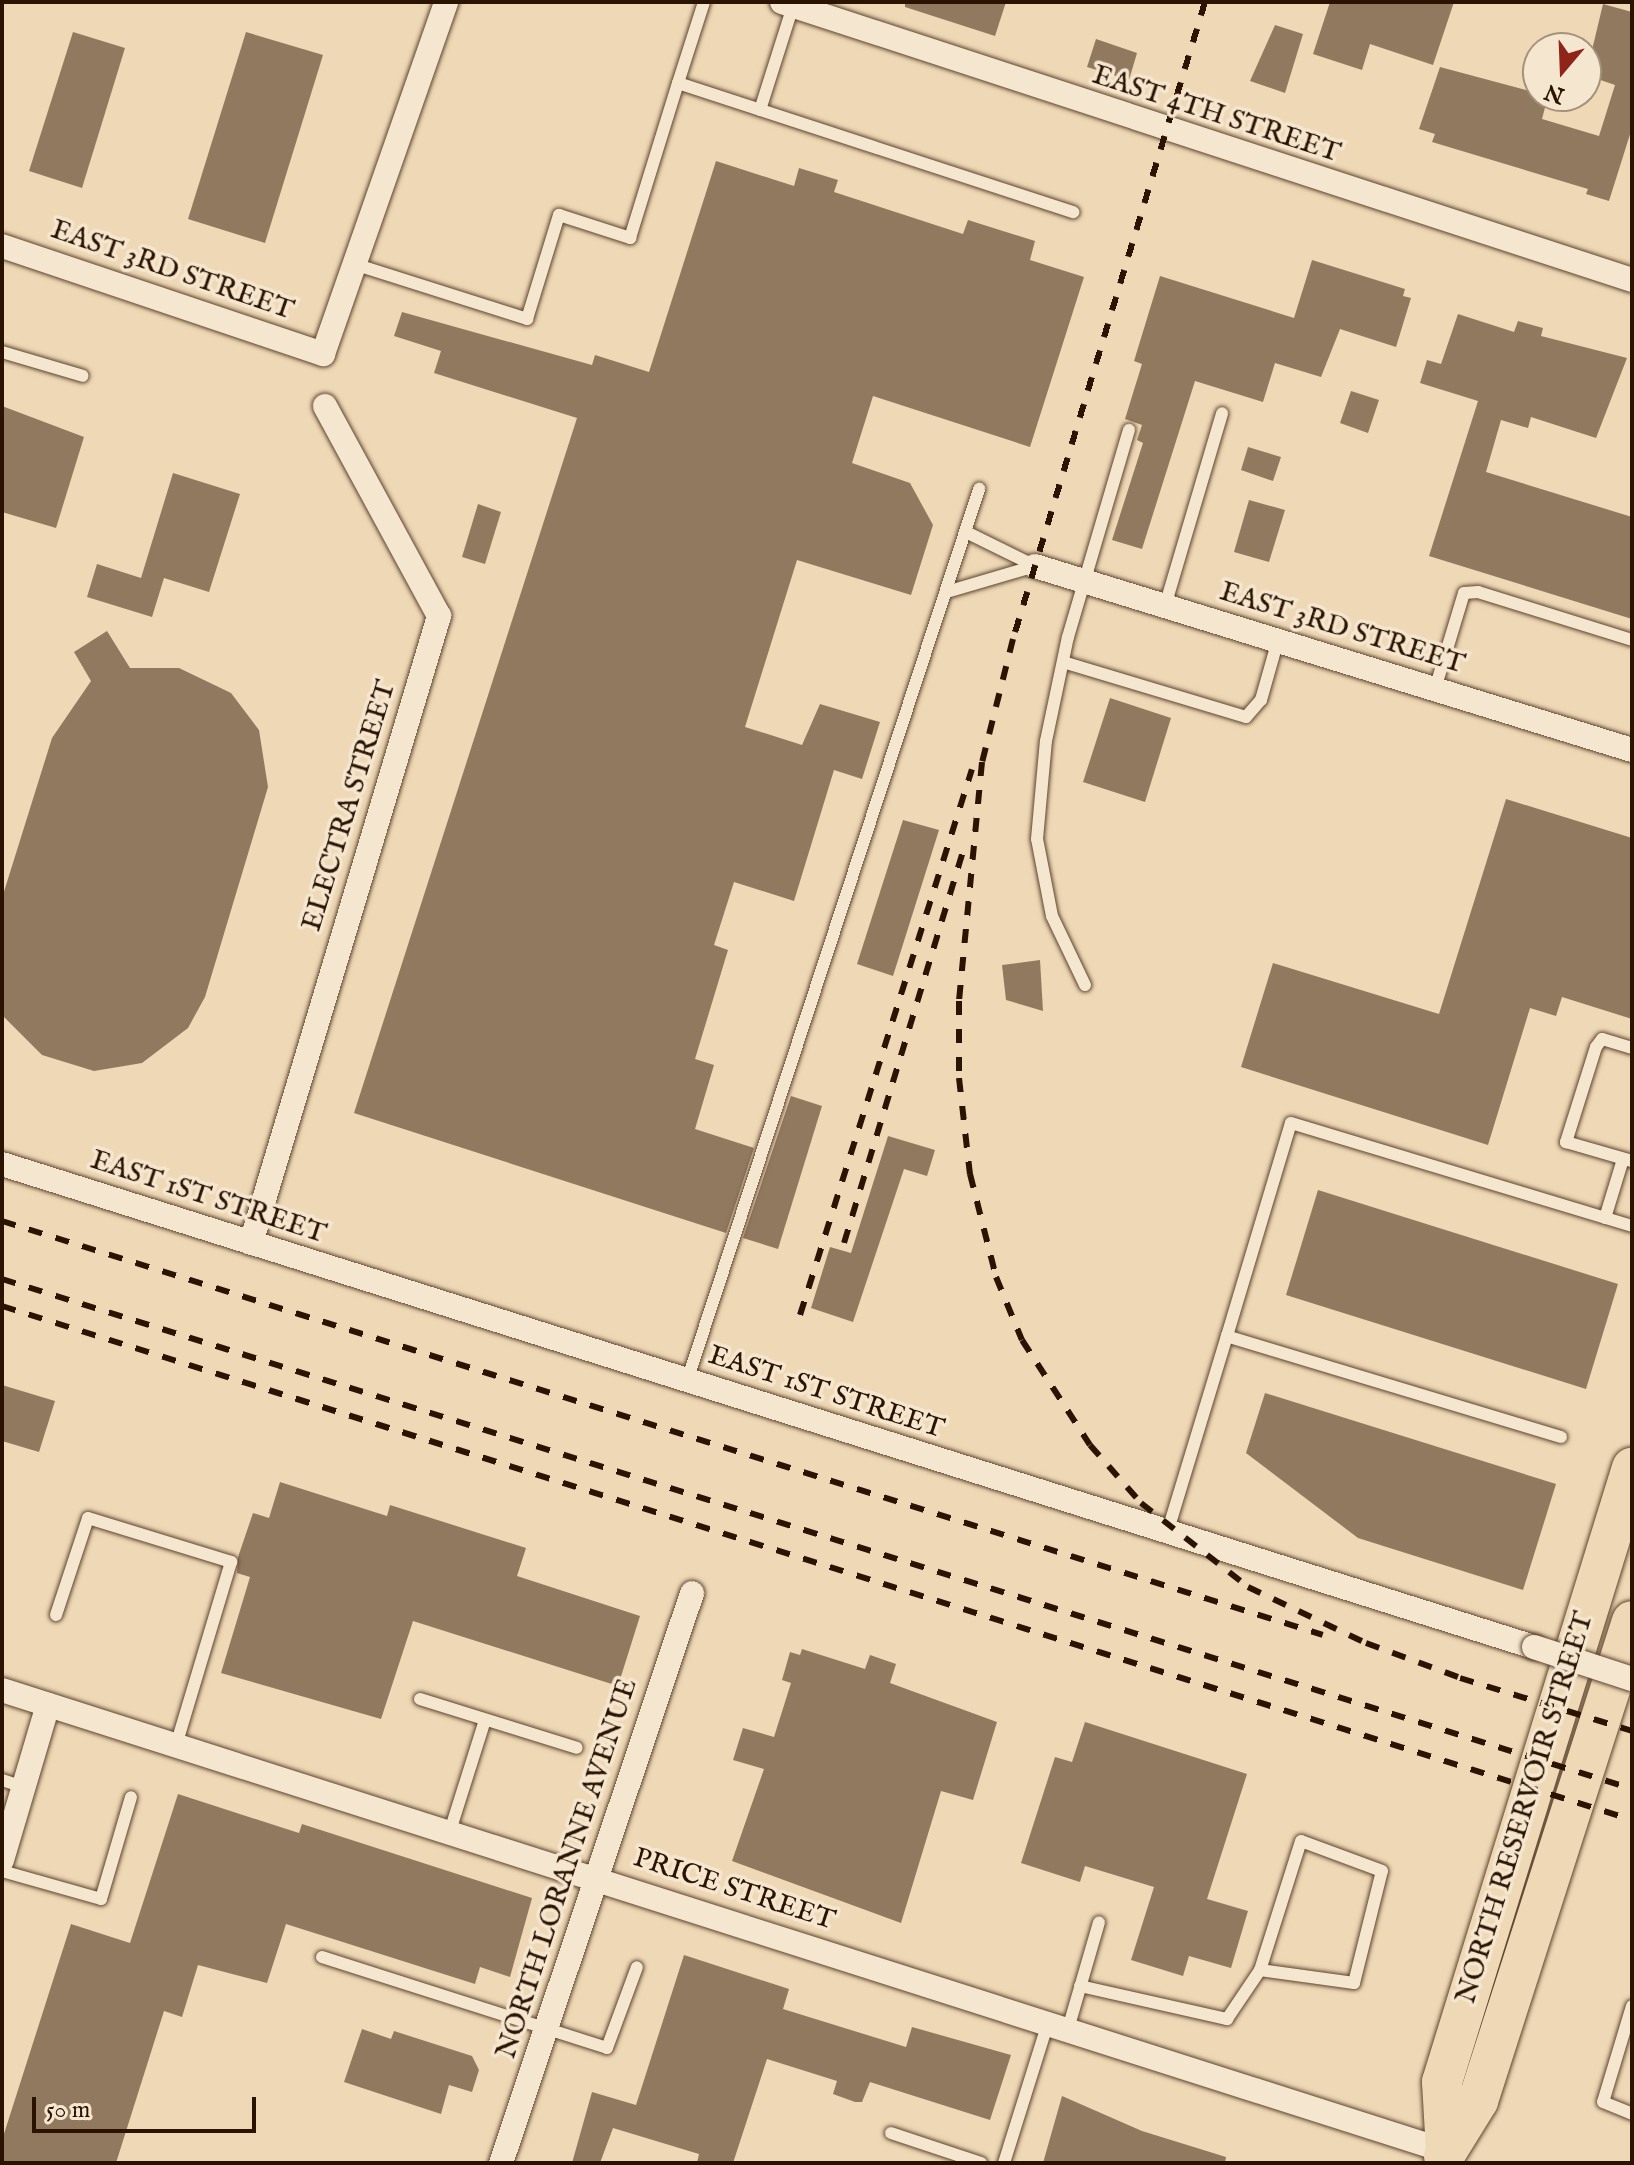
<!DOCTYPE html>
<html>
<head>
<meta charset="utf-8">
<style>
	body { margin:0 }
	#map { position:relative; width:1634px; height:2165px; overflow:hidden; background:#efd8b5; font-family:"IM FELL English",serif }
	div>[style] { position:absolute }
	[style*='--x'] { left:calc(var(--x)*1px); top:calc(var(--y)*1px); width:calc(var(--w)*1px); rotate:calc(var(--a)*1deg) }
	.building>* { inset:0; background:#91795f }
	.roads { filter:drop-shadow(0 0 2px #5c442f) drop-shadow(0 0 2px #5c442f) }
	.lane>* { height:12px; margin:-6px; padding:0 6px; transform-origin:6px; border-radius:6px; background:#f5e6cf }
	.street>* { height:24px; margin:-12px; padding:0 12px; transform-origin:12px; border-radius:12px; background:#f5e6cf }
	.primary>* { height:40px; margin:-20px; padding:0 20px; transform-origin:20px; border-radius:20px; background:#efd8b5 }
	.rail>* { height:6px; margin-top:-3px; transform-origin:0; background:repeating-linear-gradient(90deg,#2b1302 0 14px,transparent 0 28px) }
	.bridges { filter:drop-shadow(0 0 2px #5c442f) drop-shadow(0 0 2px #5c442f) }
	.street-bridge>* { height:24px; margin:-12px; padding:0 12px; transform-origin:12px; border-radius:12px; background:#f5e6cf }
	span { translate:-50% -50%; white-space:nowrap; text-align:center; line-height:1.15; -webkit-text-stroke:7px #f5e6cf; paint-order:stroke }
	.street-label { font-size:28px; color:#2b1302 }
	.frame { position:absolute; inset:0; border:4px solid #2b1302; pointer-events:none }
	.north { position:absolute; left:1522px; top:32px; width:80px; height:80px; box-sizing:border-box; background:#f5e6cf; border:2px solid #a4927d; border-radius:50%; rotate:199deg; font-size:22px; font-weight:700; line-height:32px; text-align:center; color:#2b1302 }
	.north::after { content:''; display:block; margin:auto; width:28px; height:36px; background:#8f2418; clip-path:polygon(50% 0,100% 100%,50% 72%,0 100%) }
	.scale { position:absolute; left:32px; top:2097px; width:224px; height:36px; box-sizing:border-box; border:4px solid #2b1302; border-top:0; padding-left:10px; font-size:24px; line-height:28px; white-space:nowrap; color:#2b1302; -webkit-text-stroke:6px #f5e6cf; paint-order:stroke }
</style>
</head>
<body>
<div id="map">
	<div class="building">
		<i style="clip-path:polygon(905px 2px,1006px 2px,995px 36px,905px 7px)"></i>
		<i style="clip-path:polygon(1330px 2px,1454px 2px,1433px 65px,1370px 44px,1362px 70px,1313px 54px)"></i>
		<i style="clip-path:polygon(1603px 4px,1632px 12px,1632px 128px,1609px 201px,1586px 194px,1588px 189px,1432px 142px,1435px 134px,1419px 129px,1440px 67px,1548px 96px,1542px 119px,1599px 136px,1615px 85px,1586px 75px)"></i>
		<i style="clip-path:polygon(1275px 25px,1303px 34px,1285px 93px,1250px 81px)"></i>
		<i style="clip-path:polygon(73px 32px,125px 48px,82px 188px,29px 171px)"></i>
		<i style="clip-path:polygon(246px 32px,323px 55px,265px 243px,188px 219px)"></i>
		<i style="clip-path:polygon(1096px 39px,1137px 53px,1129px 80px,1087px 67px)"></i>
		<i style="clip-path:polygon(716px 161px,794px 186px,799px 168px,838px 180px,834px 192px,963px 234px,968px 220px,1035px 241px,1030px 260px,1084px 277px,1030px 447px,873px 396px,852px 463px,910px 483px,933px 525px,911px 595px,797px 560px,745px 727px,802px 745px,820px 704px,880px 722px,862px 779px,834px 770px,794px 901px,734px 882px,714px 945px,728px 950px,695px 1059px,714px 1065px,695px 1129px,754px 1148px,726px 1233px,354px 1113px,577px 418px,434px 373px,441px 351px,394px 336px,402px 312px,592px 365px,595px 355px,649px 372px)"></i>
		<i style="clip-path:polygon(1312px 260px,1405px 289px,1403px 296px,1411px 298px,1396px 347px,1340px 329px,1321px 377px,1275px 363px,1263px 402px,1195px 381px,1142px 549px,1112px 540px,1143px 443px,1137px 440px,1142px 425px,1125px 419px,1142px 364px,1134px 361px,1160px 276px,1294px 318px)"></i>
		<i style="clip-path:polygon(1458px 314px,1514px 332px,1518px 321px,1543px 328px,1541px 336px,1627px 358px,1596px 438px,1531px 417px,1528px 428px,1501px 420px,1486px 472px,1632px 517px,1632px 619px,1429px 556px,1478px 401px,1420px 383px,1427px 360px,1441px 364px)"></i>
		<i style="clip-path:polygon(1351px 391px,1379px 400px,1368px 433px,1340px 423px)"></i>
		<i style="clip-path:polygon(2px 406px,84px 437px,56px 528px,2px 512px)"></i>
		<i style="clip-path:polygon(1248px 447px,1281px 457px,1273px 481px,1241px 470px)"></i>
		<i style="clip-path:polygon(173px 473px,240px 494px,209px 592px,164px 578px,152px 617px,87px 597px,97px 564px,141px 578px)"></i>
		<i style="clip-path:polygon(1249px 500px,1285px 510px,1269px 562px,1234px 552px)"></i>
		<i style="clip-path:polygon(478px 504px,501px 512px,485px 564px,462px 557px)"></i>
		<i style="clip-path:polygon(107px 631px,130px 668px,179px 668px,231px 693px,259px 730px,268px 787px,205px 997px,188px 1028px,142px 1063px,94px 1071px,42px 1055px,4px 1017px,2px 898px,52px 738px,91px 681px,74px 652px)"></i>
		<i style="clip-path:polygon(1110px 698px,1171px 718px,1145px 802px,1083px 782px)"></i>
		<i style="clip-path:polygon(1506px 799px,1632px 838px,1632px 1019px,1562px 997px,1556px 1016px,1530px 1008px,1488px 1145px,1241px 1067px,1273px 963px,1439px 1014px)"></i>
		<i style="clip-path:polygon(903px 820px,939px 830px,893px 976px,857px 964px)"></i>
		<i style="clip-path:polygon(1040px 960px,1043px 1011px,1006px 1000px,1002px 965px)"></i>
		<i style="clip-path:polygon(791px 1096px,822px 1106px,778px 1249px,743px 1238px)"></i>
		<i style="clip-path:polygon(888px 1136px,935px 1150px,927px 1176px,904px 1169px,853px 1322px,811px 1308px,830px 1247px,851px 1253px)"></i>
		<i style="clip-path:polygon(1318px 1190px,1618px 1284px,1586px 1389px,1286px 1295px)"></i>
		<i style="clip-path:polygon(2px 1385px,55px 1401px,39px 1452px,2px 1441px)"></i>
		<i style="clip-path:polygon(1265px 1393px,1556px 1484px,1523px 1590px,1358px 1538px,1246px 1453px)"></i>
		<i style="clip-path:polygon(280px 1482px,387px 1516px,390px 1505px,526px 1548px,517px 1576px,640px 1616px,618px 1686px,413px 1621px,381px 1719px,221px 1673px,250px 1577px,237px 1573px,238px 1557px,253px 1513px,269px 1518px)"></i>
		<i style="clip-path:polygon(802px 1649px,865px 1669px,870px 1655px,896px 1664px,890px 1683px,997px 1722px,973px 1800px,941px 1791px,901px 1923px,732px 1861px,764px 1769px,733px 1760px,743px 1728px,774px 1737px,791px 1683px,782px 1680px,790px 1652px,800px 1655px)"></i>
		<i style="clip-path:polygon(1085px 1722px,1247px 1774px,1207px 1899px,1248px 1911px,1231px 1968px,1189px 1956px,1183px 1976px,1131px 1960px,1154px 1887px,1085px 1866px,1080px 1882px,1021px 1863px,1055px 1757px,1072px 1762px)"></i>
		<i style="clip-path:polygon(178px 1794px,299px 1833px,302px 1824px,532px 1898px,510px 1977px,480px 1967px,475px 1984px,286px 1924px,267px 1983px,198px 1965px,182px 2017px,164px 2011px,116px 2163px,2px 2163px,2px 2140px,71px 1924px,130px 1943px)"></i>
		<i style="clip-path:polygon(684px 1955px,789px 1989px,783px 2009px,906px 2047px,912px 2027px,1011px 2055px,990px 2120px,870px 2082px,862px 2102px,855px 2102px,833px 2094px,837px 2081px,767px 2059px,733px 2163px,697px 2163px,699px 2154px,613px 2128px,600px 2163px,572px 2163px,592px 2092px,636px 2105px)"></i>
		<i style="clip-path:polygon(362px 2029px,391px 2039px,394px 2031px,472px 2056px,479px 2070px,472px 2092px,449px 2085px,441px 2114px,344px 2082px)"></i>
		<i style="clip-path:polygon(1062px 2096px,1142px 2131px,1226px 2157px,1225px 2163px,1043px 2163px)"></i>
	</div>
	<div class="roads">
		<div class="lane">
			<i style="--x:678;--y:83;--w:85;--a:-72.2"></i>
			<i style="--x:760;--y:110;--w:109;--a:-72.4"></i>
			<i style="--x:354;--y:264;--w:182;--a:17.6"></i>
			<i style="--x:527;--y:319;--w:109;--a:-72.9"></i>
			<i style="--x:559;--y:215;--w:75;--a:17.9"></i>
			<i style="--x:630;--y:238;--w:162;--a:-72.8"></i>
			<i style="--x:678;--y:83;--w:416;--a:18.1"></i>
			<i style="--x:2;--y:352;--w:84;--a:16.5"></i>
			<i style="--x:968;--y:533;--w:75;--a:26.2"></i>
			<i style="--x:950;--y:591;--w:89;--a:-16.4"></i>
			<i style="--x:1165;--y:606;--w:201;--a:-73.5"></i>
			<i style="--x:1063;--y:662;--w:191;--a:16.7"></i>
			<i style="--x:1246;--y:717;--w:23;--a:-49"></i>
			<i style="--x:1261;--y:700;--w:62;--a:-74.2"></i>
			<i style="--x:1435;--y:689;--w:100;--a:-73.2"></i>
			<i style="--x:1464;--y:593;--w:14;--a:-4"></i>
			<i style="--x:1478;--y:592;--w:161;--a:17.3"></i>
			<i style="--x:1085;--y:985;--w:76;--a:-115.6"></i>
			<i style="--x:1052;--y:916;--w:78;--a:-101"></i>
			<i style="--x:1037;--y:839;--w:98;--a:-84.8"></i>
			<i style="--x:1046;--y:741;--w:106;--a:-78.1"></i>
			<i style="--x:1068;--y:637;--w:216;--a:-73.6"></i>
			<i style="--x:1632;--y:1048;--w:31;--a:-163"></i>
			<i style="--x:1602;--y:1039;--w:10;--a:127"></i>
			<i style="--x:1596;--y:1047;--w:100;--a:107.5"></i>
			<i style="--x:1566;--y:1142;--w:69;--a:16.1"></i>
			<i style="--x:1605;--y:1218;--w:62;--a:-73"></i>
			<i style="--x:687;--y:1381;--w:939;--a:-71.87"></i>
			<i style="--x:1561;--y:1437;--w:349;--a:-163.2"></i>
			<i style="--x:1227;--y:1336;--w:222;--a:-73.3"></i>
			<i style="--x:1291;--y:1123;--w:356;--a:16.8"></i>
			<i style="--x:1168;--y:1530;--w:203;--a:-73.1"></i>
			<i style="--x:56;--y:1615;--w:102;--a:-71.7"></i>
			<i style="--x:88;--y:1518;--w:150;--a:17.1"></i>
			<i style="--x:231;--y:1562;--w:191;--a:106.7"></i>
			<i style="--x:420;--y:1699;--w:164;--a:17.3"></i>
			<i style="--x:2;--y:1780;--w:23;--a:18"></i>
			<i style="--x:450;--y:1831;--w:116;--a:-72.5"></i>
			<i style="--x:2;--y:1871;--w:103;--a:15.8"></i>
			<i style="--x:101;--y:1899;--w:106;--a:-73.6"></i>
			<i style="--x:322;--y:1957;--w:299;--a:17.7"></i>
			<i style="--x:607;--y:2048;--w:86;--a:-69.7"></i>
			<i style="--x:1080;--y:1986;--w:151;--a:12.7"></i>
			<i style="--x:1227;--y:2019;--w:59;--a:-56"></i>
			<i style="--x:1260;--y:1970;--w:95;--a:7.9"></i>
			<i style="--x:1354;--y:1983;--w:115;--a:-76"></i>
			<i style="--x:1382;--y:1871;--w:86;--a:-159.7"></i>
			<i style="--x:1301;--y:1841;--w:135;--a:107.6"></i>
			<i style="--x:1632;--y:2006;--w:100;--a:106.8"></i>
			<i style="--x:1603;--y:2102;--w:31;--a:22"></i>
			<i style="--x:1068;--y:2029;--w:111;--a:-73.8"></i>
			<i style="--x:891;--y:2133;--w:95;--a:18.4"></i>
			<i style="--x:1004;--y:2163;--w:147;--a:-72.6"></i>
		</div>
		<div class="street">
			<i style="--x:782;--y:2;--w:894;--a:18.11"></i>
			<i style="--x:2;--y:246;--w:339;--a:18.6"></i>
			<i style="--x:323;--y:354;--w:373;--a:-70.7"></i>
			<i style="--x:1035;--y:566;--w:625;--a:17.13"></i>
			<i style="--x:2;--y:1164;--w:1606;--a:17.5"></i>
			<i style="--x:251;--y:1243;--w:655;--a:-73.31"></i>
			<i style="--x:439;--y:616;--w:239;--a:-118.5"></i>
			<i style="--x:2;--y:1690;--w:1516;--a:17.71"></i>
			<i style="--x:2;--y:1860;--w:162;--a:-73.5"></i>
			<i style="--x:501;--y:2163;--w:601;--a:-71.47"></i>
		</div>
		<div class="primary">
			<i style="--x:1446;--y:2151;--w:69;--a:-93.3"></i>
			<i style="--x:1442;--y:2082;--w:643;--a:-72.81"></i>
			<i style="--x:1444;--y:2156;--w:65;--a:-58.3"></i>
			<i style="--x:1478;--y:2101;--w:504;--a:-72.21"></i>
		</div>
	</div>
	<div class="rail">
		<i style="--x:1205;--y:2;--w:665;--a:106.77"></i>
		<i style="--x:1013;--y:639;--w:127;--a:104.1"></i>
		<i style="--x:982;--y:762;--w:240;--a:95.5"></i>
		<i style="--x:959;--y:1001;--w:77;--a:90"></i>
		<i style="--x:959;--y:1078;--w:97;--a:83.5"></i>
		<i style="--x:970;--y:1174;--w:106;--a:75.8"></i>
		<i style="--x:996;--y:1277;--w:68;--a:67.6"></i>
		<i style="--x:1022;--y:1340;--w:125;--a:57.1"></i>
		<i style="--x:1090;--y:1445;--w:77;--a:48.7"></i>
		<i style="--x:1141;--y:1503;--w:136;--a:38.1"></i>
		<i style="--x:1248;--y:1587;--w:131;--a:25.4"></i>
		<i style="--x:1366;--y:1643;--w:110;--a:20.3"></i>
		<i style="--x:2;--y:1221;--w:1384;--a:17.4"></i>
		<i style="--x:844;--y:1243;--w:409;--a:-73.1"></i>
		<i style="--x:2;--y:1279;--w:1708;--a:17.37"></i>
		<i style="--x:2;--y:1306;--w:1709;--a:17.5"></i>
		<i style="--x:800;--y:1315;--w:572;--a:-72.51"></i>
		<i style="--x:1460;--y:1678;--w:180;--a:17.1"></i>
	</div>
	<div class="bridges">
		<div class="street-bridge">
			<i style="--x:1534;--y:1647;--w:103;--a:18.1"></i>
		</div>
	</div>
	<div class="street-label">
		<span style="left:1216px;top:115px;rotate:18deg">EAST 4TH STREET</span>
		<span style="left:172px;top:271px;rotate:19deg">EAST 3RD STREET</span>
		<span style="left:1342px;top:629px;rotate:17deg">EAST 3RD STREET</span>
		<span style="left:350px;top:806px;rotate:-73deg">ELECTRA STREET</span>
		<span style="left:208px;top:1198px;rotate:18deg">EAST 1ST STREET</span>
		<span style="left:826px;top:1393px;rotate:18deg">EAST 1ST STREET</span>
		<span style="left:1526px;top:1808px;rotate:-73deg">NORTH RESERVOIR STREET</span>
		<span style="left:568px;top:1869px;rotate:-72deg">NORTH LORANNE AVENUE</span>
		<span style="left:734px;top:1890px;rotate:18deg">PRICE STREET</span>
	</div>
	<div class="frame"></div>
	<div class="north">N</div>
	<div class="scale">50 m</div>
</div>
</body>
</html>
